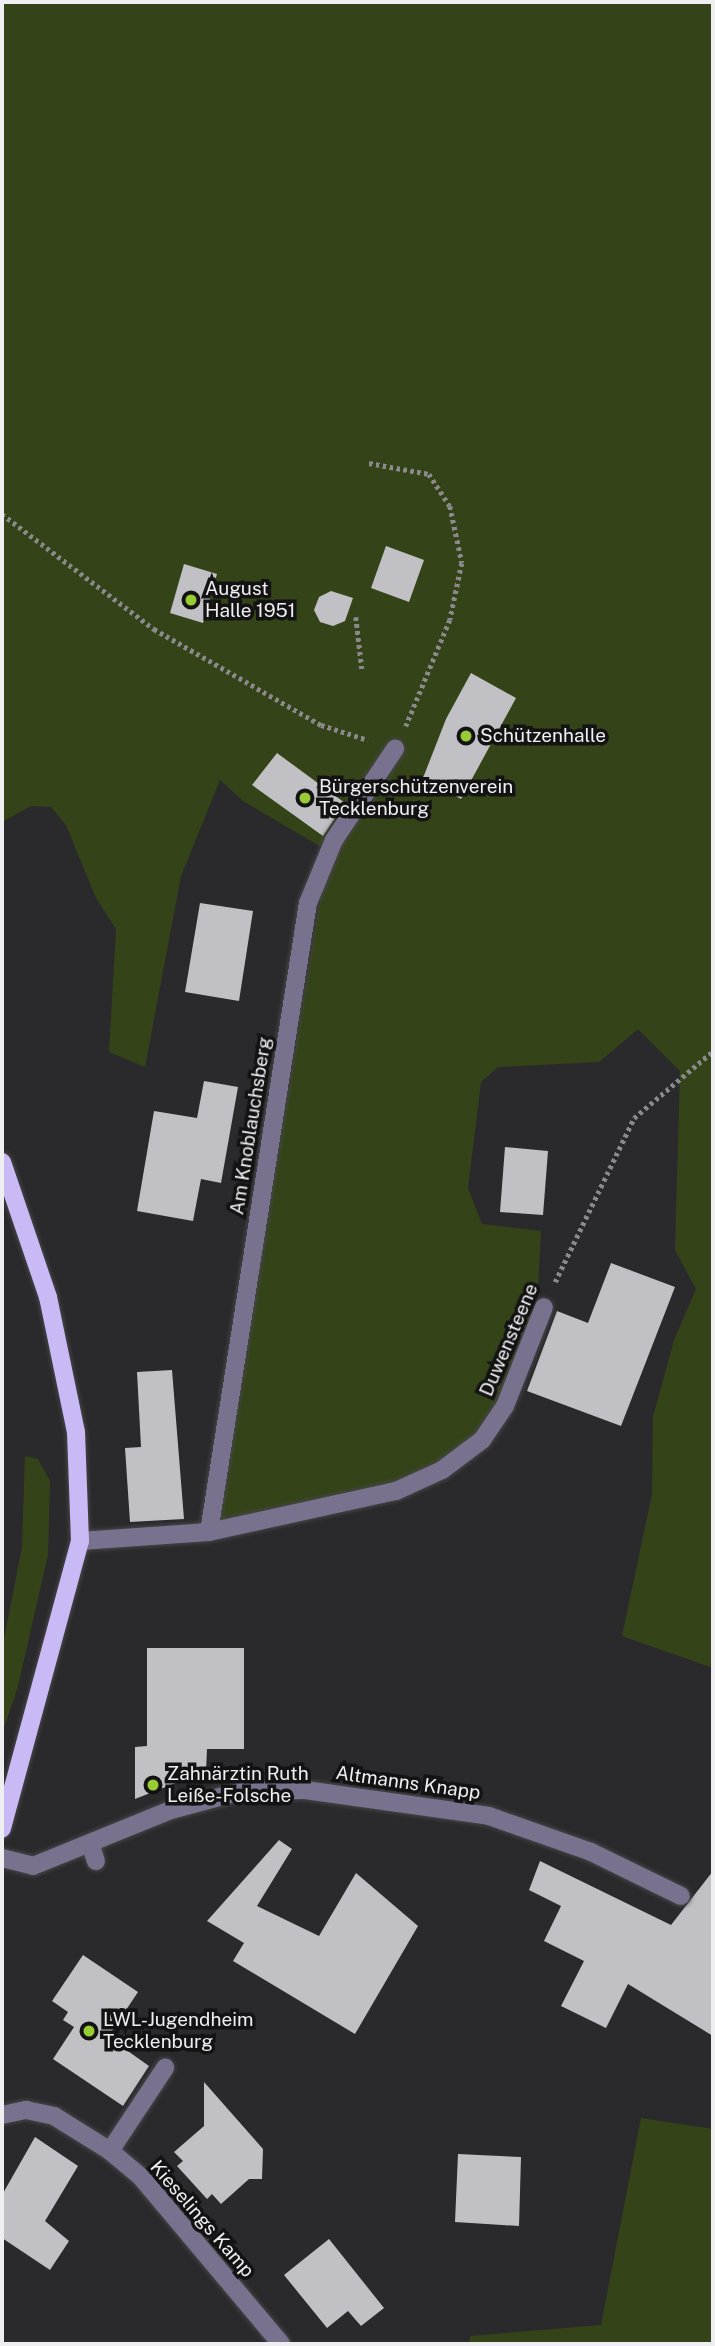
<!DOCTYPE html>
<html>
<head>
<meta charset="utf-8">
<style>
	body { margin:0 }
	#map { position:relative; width:715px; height:2346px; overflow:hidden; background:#2a2a2d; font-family:"Public Sans",sans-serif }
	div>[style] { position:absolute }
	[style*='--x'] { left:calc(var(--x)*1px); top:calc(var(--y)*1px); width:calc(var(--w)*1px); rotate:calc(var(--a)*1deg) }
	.green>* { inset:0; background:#344418 }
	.building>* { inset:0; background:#c1c1c5 }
	.path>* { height:4.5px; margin-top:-2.25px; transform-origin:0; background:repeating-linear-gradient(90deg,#8a8a8d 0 3.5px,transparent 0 7px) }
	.roads { filter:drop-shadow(0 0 2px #464648) drop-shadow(0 0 2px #464648) }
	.minor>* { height:18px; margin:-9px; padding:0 9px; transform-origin:9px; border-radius:9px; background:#79728f }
	.major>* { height:18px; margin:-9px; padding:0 9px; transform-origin:9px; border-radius:9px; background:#c9baf6 }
	.dots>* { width:19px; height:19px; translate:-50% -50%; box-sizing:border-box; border:4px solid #131314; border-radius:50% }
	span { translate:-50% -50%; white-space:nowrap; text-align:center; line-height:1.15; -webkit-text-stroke:7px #131314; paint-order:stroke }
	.poi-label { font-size:19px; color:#efeff1 }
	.left { translate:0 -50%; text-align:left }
	.street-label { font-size:19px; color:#efeff1 }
	.frame { position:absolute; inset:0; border:4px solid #efeff1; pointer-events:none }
</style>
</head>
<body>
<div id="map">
	<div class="green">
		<i style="clip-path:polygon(2px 2px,713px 2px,713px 1668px,622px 1636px,652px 1494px,653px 1417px,674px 1340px,696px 1289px,675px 1250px,680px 1071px,638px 1029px,599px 1062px,498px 1067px,481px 1082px,468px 1188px,482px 1224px,541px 1231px,537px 1308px,499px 1405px,479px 1435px,458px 1453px,374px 1492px,216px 1524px,328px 851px,243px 801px,220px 780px,181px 876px,145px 1067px,109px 1052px,116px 929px,96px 898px,66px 825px,51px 807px,31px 806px,2px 822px)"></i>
		<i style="clip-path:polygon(25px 1456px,38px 1459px,50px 1481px,48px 1555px,17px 1690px,2px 1733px,2px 1649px,22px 1547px)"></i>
		<i style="clip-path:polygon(641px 2118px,713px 2129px,713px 2344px,469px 2344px,470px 2336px,601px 2325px)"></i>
	</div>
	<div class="building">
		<i style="clip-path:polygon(386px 546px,424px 560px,409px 602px,371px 588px)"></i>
		<i style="clip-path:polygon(184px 564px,217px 574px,203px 623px,170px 613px)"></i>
		<i style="clip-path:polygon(331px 591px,353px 598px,345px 621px,333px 626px,320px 622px,314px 610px,319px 597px)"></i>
		<i style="clip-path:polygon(471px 673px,516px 698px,461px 799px,423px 778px,446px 719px)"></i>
		<i style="clip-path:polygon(277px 753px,345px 803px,323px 836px,252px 785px)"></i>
		<i style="clip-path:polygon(200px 903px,253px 911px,239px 1001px,185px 992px)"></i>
		<i style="clip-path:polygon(204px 1081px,238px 1087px,221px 1183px,201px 1179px,193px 1221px,137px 1211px,154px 1111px,197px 1118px)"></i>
		<i style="clip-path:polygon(505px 1147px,548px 1151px,543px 1215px,500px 1212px)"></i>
		<i style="clip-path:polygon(611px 1263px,675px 1287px,621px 1426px,527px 1391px,557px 1311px,588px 1323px)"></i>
		<i style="clip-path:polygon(172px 1370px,184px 1519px,130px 1522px,125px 1448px,141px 1447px,137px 1372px)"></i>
		<i style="clip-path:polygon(147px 1648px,244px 1648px,244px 1749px,207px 1749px,206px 1771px,135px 1799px,135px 1747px,147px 1746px)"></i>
		<i style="clip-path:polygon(279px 1840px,292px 1849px,257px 1906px,319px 1936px,356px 1873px,418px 1926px,355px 2034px,233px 1961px,244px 1943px,207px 1921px)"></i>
		<i style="clip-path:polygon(540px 1861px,671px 1925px,713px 1871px,713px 2036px,628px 1984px,606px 2028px,561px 2006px,584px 1961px,544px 1941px,561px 1906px,529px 1890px)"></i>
		<i style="clip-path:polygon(83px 1955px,138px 1992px,108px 2037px,149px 2066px,123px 2106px,53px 2059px,74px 2027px,63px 2020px,68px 2012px,52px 2001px)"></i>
		<i style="clip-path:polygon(204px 2082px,263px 2149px,262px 2179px,249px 2179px,221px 2204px,212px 2194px,207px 2199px,177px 2166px,183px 2161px,174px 2152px,204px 2126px)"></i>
		<i style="clip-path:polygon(35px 2137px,78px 2166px,45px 2221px,69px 2241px,50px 2270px,2px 2238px,2px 2195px)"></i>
		<i style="clip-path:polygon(458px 2154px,521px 2157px,519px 2226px,455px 2222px)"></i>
		<i style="clip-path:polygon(329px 2239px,384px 2308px,361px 2326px,348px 2311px,327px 2328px,284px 2275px)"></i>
	</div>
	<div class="path">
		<i style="--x:369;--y:463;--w:61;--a:10.4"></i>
		<i style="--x:429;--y:474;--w:38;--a:57"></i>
		<i style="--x:450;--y:506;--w:58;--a:78.1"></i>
		<i style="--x:462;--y:563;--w:58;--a:101.9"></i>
		<i style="--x:450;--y:620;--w:115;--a:112.5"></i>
		<i style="--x:2;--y:514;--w:191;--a:37.1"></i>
		<i style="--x:154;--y:629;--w:193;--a:29.9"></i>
		<i style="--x:321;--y:725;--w:49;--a:17.7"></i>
		<i style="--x:356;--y:617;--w:52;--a:83.4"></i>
		<i style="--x:555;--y:1282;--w:182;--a:-64.3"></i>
		<i style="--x:634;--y:1118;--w:104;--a:-40.3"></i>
	</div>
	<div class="roads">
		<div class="minor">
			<i style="--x:209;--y:1532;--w:637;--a:-81.06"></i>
			<i style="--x:308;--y:903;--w:68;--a:-67.6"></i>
			<i style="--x:334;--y:840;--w:110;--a:-56.2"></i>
			<i style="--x:80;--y:1541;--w:129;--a:-4"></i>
			<i style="--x:209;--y:1532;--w:191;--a:-12.4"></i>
			<i style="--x:396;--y:1491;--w:51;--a:-24.5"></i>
			<i style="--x:442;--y:1470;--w:50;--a:-36.9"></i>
			<i style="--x:482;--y:1440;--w:41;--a:-55.9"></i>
			<i style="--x:505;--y:1406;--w:106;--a:-68.5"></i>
			<i style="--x:90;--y:1843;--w:19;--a:72"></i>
			<i style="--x:2;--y:1858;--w:32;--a:14"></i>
			<i style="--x:33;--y:1866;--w:149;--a:-22.1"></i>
			<i style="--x:171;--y:1810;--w:73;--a:-15"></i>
			<i style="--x:242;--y:1791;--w:63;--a:-0.9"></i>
			<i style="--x:305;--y:1790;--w:186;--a:8"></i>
			<i style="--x:489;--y:1816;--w:108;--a:19.4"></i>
			<i style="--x:591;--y:1852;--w:100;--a:26.1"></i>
			<i style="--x:2;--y:2115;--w:25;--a:-12"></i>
			<i style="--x:26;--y:2110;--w:29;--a:12"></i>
			<i style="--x:54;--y:2116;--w:66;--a:32"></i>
			<i style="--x:110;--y:2151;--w:40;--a:40"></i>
			<i style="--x:141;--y:2177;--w:218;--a:50"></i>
			<i style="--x:110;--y:2151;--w:100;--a:-56.5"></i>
		</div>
		<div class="major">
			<i style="--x:2;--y:1162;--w:143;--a:71.2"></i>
			<i style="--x:48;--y:1297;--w:138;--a:78.3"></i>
			<i style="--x:76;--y:1432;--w:109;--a:87.9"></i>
			<i style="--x:80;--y:1541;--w:298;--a:105.2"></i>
		</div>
	</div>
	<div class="dots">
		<i style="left:191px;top:600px;background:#99cb35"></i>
		<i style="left:466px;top:736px;background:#99cb35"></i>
		<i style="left:305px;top:798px;background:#99cb35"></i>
		<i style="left:153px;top:1785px;background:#99cb35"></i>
		<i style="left:89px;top:2031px;background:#99cb35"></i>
	</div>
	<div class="poi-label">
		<span class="left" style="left:205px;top:600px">August<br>Halle 1951</span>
		<span class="left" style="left:480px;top:736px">Schützenhalle</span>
		<span class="left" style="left:319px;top:798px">Bürgerschützenverein<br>Tecklenburg</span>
		<span class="left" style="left:167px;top:1785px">Zahnärztin Ruth<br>Leiße-Folsche</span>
		<span class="left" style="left:103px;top:2031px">LWL-Jugendheim<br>Tecklenburg</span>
	</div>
	<div class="street-label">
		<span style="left:251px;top:1126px;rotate:-81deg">Am Knoblauchsberg</span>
		<span style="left:509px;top:1340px;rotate:-67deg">Duwensteene</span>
		<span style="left:408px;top:1783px;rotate:8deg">Altmanns Knapp</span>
		<span style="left:202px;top:2219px;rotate:49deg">Kieselings Kamp</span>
	</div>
	<div class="frame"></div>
</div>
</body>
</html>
